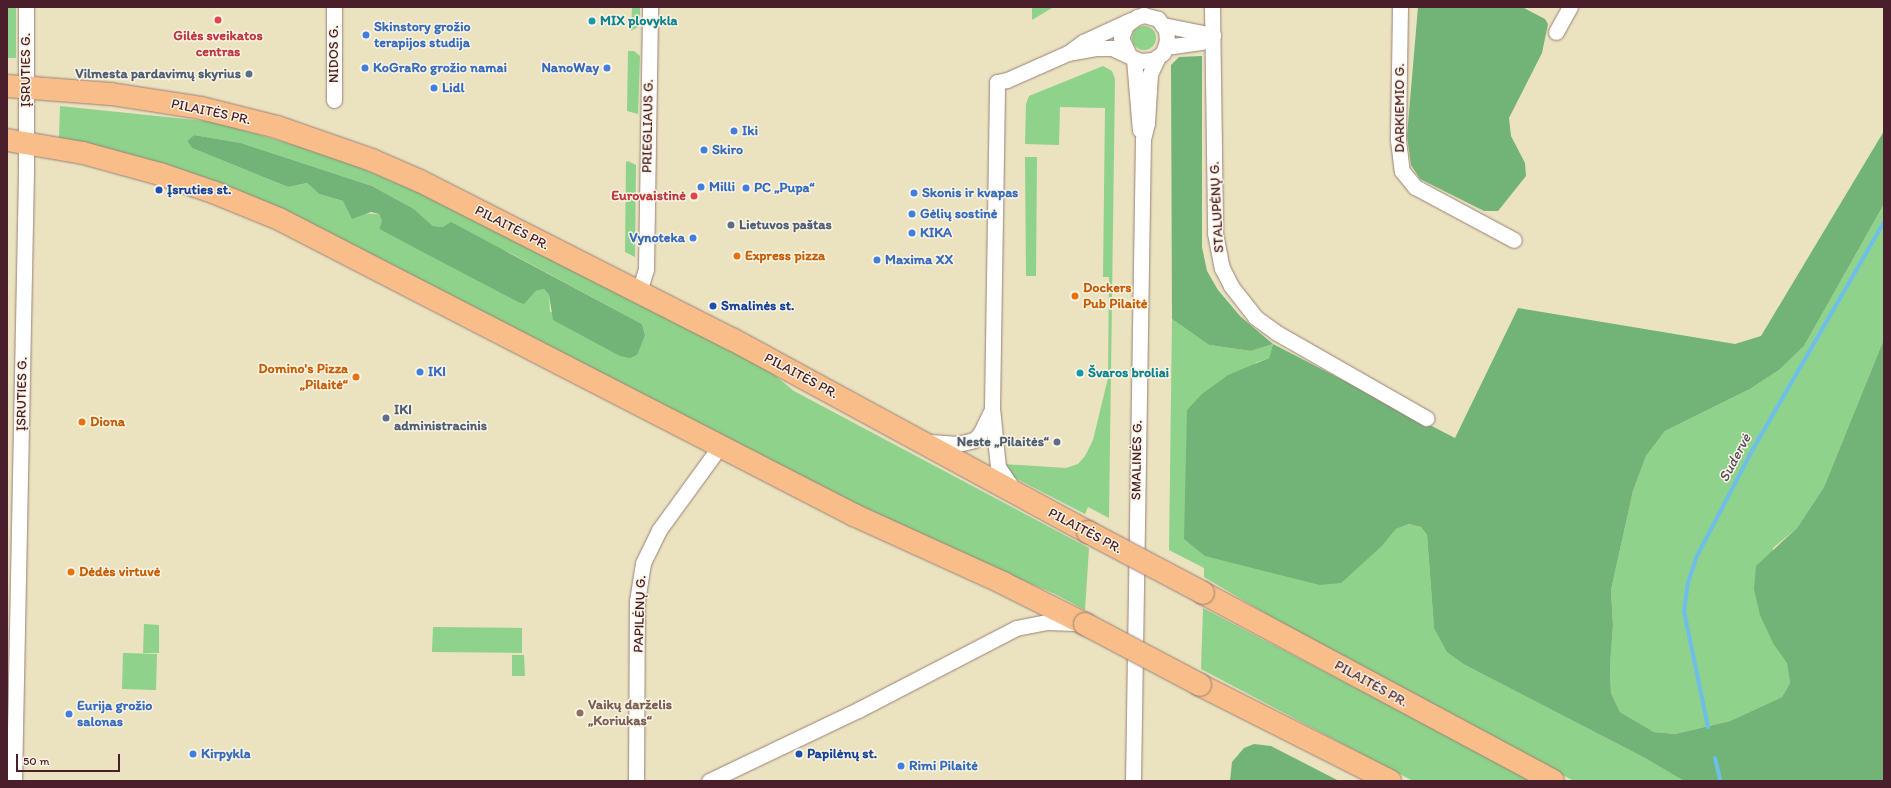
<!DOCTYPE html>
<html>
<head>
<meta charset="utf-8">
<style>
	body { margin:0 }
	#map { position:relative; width:1891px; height:788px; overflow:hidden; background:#ebe2c0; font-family:Itim,sans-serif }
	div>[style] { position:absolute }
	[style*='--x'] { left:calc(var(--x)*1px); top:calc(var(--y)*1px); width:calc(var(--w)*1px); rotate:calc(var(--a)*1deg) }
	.green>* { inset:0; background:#8ed28b }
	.round { border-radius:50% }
	.forest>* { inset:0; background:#72b477 }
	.stream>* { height:4px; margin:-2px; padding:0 2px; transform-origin:2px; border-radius:2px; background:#6fbeea }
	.roads { filter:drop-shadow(0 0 1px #9a8076) drop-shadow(0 0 1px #9a8076) }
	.minor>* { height:15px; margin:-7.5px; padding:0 7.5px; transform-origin:7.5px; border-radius:7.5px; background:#fff }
	.primary>* { height:22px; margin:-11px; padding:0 11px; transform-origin:11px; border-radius:11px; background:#f8bd89 }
	.bridges { filter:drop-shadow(0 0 1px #9a8076) drop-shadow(0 0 1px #9a8076) }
	.primary-bridge>* { height:22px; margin:-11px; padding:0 11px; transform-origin:11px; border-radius:11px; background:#f8bd89 }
	.dots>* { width:11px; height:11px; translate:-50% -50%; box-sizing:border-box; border:2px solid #fcf5e5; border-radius:50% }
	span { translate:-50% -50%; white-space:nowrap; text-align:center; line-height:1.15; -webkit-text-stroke:3px #fcf5e5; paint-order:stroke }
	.culture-label { font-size:14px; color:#0d838f; font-weight:700 }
	.left { translate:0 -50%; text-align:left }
	.shop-label { font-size:14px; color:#366cbe; font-weight:700 }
	.right { translate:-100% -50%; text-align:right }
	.health-label { font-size:14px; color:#be3a42; font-weight:700 }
	.street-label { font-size:14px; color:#4a1f2b }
	.service-label { font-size:14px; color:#4e5e75; font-weight:700 }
	.transit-label { font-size:14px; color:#164399; font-weight:700 }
	.food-label { font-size:14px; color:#c56008; font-weight:700 }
	.education-label { font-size:14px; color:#785e54; font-weight:700 }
	.water-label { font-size:15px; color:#554f64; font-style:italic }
	.frame { position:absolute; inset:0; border:8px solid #4a1f2b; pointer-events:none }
	.scale { position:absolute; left:16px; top:754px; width:104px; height:18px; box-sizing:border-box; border:2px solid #4a1f2b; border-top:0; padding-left:5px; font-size:12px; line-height:14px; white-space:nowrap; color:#4a1f2b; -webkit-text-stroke:3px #fcf5e5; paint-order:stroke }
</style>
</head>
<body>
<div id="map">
	<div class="green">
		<i style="clip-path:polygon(7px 7px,16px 7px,16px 58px,7px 58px)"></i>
		<i style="clip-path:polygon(632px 7px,640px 7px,640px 22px,638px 27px,631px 31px)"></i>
		<i style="clip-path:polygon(1032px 7px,1052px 7px,1052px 8px,1032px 20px)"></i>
		<i class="round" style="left:1132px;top:26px;width:24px;height:24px"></i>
		<i style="clip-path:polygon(628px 51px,634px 51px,640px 56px,638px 114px,627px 111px)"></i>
		<i style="clip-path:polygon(1103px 66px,1112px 71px,1115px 79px,1109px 518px,1088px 507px,1085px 514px,1013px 477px,1003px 464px,1066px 468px,1078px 464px,1085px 456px,1093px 440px,1108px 378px,1109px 277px,1103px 277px,1105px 108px,1060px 107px,1059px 145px,1025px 144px,1026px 104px,1029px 96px)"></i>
		<i style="clip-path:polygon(evenodd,60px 106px,215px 122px,332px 156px,423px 194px,768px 370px,794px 391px,1089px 548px,1085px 610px,1055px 594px,936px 544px,123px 153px,59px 138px,60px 106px,194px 135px,241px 143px,372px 186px,414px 209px,433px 226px,443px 227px,510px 253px,642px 324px,645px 335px,550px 312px,549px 295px,544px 289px,536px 291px,524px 303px,379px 229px,382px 221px,379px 214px,351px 213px,343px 201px,319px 194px,307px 183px,288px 187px,192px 148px,187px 141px,194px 135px)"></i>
		<i style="clip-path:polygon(1025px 157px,1037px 157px,1036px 276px,1026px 276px)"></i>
		<i style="clip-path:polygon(628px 161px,636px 165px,635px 257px,625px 252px,626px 162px)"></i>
		<i style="clip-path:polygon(1884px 204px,1884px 339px,1824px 487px,1797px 528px,1773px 548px,1774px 645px,1787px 662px,1790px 683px,1782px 697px,1730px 721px,1675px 734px,1654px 732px,1620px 712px,1611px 693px,1610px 665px,1613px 625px,1611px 590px,1633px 491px,1646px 456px,1665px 431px,1750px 389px,1779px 370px,1804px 346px)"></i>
		<i style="clip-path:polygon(1172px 319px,1209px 345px,1251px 351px,1273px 344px,1269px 358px,1255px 363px,1383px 545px,1396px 529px,1409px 524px,1421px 527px,1427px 535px,1434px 628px,1465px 665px,1645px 758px,1684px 781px,1574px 781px,1341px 658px,1204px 577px,1204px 568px,1169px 550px)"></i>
		<i style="clip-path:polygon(1203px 608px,1533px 781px,1413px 781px,1201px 669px)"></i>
		<i style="clip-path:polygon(144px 624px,159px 625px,159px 653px,143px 653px)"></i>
		<i style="clip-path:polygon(433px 627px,522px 628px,522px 653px,432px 652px)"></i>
		<i style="clip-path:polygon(123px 653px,157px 654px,156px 690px,122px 689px)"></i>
		<i style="clip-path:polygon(512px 655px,524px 655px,525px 676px,512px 676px)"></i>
	</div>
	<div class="forest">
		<i style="clip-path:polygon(1418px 7px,1522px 7px,1545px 19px,1548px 24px,1542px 53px,1509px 118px,1511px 136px,1525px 163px,1526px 176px,1498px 211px,1484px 211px,1420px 179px,1411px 165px,1407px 136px)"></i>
		<i style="clip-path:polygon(1202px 56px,1202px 247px,1207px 271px,1218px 290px,1240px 316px,1273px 344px,1455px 438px,1518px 308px,1735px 344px,1761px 336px,1884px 131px,1884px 204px,1804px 346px,1779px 370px,1750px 389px,1665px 431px,1646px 456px,1633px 491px,1611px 590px,1613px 625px,1610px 666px,1611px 693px,1620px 712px,1654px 732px,1675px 734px,1730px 721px,1782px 697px,1790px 683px,1787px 663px,1774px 645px,1760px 615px,1754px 589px,1756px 566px,1797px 528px,1824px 487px,1884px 339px,1884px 781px,1684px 781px,1645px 758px,1465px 665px,1447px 652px,1434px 628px,1427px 535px,1421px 527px,1409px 524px,1396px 529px,1383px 545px,1341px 583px,1320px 585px,1205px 556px,1184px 539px,1187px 410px,1202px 394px,1228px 375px,1269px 358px,1273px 344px,1251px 351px,1209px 345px,1172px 319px,1171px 65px,1179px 57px)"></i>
		<i style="clip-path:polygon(194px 135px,241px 143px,372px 186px,414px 209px,433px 226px,443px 227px,451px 222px,642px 324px,645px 335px,637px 355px,630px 358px,620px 356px,553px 320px,549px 295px,544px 289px,536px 291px,524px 304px,518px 302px,379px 229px,382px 221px,379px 214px,371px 212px,352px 219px,343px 201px,319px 194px,307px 183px,288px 187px,192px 148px,187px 141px)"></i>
		<i style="clip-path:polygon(1254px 744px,1271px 746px,1339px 781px,1230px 781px,1232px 762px,1244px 748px)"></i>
	</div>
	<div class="stream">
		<i style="--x:1708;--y:727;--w:118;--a:-101.7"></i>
		<i style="--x:1684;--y:611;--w:28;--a:-82"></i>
		<i style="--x:1688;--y:583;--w:28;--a:-72"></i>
		<i style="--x:1697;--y:556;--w:121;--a:-62.4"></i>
		<i style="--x:1753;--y:449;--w:262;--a:-60"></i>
		<i style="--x:1715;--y:758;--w:23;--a:77"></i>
	</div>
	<div class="roads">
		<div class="minor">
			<i style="--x:1212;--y:7;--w:226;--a:89.2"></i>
			<i style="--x:1215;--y:233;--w:36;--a:79"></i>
			<i style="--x:1222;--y:268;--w:20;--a:63"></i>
			<i style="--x:1231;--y:286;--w:39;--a:52"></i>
			<i style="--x:1255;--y:317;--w:27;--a:36"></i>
			<i style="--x:1277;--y:333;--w:172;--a:29.7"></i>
			<i style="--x:1400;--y:7;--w:133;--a:90.9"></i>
			<i style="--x:1398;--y:140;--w:31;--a:83"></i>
			<i style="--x:1402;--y:171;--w:21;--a:51"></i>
			<i style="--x:1415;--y:187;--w:112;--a:28.2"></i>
			<i style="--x:1163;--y:25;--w:51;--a:11.3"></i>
			<i style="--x:1556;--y:32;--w:29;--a:-61"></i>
			<i style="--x:1166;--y:47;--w:35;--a:-8"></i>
			<i style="--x:1201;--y:42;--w:14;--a:-30"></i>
			<i style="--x:1072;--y:50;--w:14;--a:-36"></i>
			<i style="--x:1083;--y:42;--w:53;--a:-24.6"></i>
			<i style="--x:1134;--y:59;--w:71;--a:85.2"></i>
			<i style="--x:334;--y:100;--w:93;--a:-90"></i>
			<i style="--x:639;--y:292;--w:24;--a:-73"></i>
			<i style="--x:646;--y:269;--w:262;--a:-89.1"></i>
			<i style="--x:929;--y:442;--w:29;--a:4"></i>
			<i style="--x:958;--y:444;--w:16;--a:-14"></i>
			<i style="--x:974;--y:440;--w:8;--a:-45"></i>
			<i style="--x:980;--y:434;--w:25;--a:-64"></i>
			<i style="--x:1013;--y:489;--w:27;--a:-124"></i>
			<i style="--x:998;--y:467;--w:59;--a:-95.8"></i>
			<i style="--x:992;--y:408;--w:326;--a:-89.1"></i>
			<i style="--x:997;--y:82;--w:10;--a:-11"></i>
			<i style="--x:1007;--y:80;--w:67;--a:-23.9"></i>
			<i style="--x:1068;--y:53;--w:28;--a:-10"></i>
			<i style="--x:1096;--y:48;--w:16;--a:0"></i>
			<i style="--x:1112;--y:48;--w:31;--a:25"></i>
			<i style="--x:1140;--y:61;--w:13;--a:-4"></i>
			<i style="--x:1153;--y:60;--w:12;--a:-35"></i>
			<i style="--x:1163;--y:53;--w:13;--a:-72"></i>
			<i style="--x:1167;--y:41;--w:11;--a:-95"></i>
			<i style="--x:1166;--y:30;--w:14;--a:-126"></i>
			<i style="--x:1158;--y:19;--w:15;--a:-164"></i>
			<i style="--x:1144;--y:15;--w:7;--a:164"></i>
			<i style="--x:1137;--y:17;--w:14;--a:144"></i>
			<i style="--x:1126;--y:25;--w:14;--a:111"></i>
			<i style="--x:1121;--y:38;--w:19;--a:65"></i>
			<i style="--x:14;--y:781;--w:611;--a:-88.87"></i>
			<i style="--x:26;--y:170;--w:163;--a:-90"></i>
			<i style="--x:636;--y:781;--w:180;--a:-89.7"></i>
			<i style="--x:637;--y:601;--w:38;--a:-81"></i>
			<i style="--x:643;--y:563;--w:37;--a:-64"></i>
			<i style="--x:659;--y:530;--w:104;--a:-54"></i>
			<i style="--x:709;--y:781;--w:165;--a:-25.5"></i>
			<i style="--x:858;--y:710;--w:178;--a:-27.4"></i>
			<i style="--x:1016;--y:628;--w:32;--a:-11"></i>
			<i style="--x:1047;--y:622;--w:28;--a:2"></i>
			<i style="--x:1133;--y:781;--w:642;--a:-89.11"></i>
			<i style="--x:1143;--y:139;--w:16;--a:-76"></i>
			<i style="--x:1147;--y:123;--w:49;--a:-86.5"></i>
			<i style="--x:1150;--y:74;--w:19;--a:-65"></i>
		</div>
		<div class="primary">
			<i style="--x:7;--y:86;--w:104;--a:4.4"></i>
			<i style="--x:111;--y:94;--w:91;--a:8.8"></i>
			<i style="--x:201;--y:108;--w:78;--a:14"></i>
			<i style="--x:277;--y:127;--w:101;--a:19.2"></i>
			<i style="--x:372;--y:160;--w:52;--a:23.6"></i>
			<i style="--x:420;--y:181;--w:350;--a:26.9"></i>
			<i style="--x:732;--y:339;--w:405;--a:28.5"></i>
			<i style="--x:7;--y:140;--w:77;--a:9.7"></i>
			<i style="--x:83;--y:153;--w:80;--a:15.3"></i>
			<i style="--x:160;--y:174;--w:56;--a:18.8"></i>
			<i style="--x:213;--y:192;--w:71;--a:22.2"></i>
			<i style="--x:279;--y:219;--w:647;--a:27.24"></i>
			<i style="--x:854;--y:515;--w:164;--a:24.5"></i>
			<i style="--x:1003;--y:583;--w:92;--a:26.6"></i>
			<i style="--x:1203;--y:593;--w:397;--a:28.2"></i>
			<i style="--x:1200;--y:685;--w:213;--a:26.8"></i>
		</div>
	</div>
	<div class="bridges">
		<div class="primary-bridge">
			<i style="--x:1088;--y:532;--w:130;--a:27.9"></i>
			<i style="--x:1085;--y:624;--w:130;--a:27.9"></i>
		</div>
	</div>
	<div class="dots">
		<i style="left:218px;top:20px;background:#e0444e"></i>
		<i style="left:592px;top:21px;background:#0f9aa8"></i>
		<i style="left:366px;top:35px;background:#3f7fe0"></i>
		<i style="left:365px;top:68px;background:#3f7fe0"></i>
		<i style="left:607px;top:68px;background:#3f7fe0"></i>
		<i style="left:249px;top:74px;background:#5c6f8a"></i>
		<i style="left:434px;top:88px;background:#3f7fe0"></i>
		<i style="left:734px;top:131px;background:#3f7fe0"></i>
		<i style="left:704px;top:150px;background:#3f7fe0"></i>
		<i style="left:701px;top:187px;background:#3f7fe0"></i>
		<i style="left:746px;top:188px;background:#3f7fe0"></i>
		<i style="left:159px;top:190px;background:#1a4fb4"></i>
		<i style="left:914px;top:193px;background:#3f7fe0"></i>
		<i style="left:694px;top:196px;background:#e0444e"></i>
		<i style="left:912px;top:214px;background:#3f7fe0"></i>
		<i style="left:731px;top:225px;background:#5c6f8a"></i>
		<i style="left:912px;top:233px;background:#3f7fe0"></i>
		<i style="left:693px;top:238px;background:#3f7fe0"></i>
		<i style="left:737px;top:256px;background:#e8710a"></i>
		<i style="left:877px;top:260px;background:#3f7fe0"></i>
		<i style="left:1075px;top:296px;background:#e8710a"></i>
		<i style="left:713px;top:306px;background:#1a4fb4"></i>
		<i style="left:420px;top:372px;background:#3f7fe0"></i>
		<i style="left:1080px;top:373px;background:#0f9aa8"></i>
		<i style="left:356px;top:377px;background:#e8710a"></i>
		<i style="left:386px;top:418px;background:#5c6f8a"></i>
		<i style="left:82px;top:422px;background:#e8710a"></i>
		<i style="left:1057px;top:442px;background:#5c6f8a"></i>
		<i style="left:71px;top:572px;background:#e8710a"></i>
		<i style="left:580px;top:713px;background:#8d6e63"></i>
		<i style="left:69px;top:714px;background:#3f7fe0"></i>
		<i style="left:193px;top:754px;background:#3f7fe0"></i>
		<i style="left:799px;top:754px;background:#1a4fb4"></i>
		<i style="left:901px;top:766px;background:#3f7fe0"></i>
	</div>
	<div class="culture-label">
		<span class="left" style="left:600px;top:21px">MIX plovykla</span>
		<span class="left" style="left:1088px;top:373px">Švaros broliai</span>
	</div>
	<div class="shop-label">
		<span class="left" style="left:374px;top:35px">Skinstory grožio<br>terapijos studija</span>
		<span class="left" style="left:373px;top:68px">KoGraRo grožio namai</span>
		<span class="right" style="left:599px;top:68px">NanoWay</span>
		<span class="left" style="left:442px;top:88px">Lidl</span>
		<span class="left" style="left:742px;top:131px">Iki</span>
		<span class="left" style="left:712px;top:150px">Skiro</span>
		<span class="left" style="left:709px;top:187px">Milli</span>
		<span class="left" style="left:754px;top:188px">PC „Pupa“</span>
		<span class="left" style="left:922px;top:193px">Skonis ir kvapas</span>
		<span class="left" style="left:920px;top:214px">Gėlių sostinė</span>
		<span class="left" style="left:920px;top:233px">KIKA</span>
		<span class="right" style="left:685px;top:238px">Vynoteka</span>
		<span class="left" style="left:885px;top:260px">Maxima XX</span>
		<span class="left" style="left:428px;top:372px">IKI</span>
		<span class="left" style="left:77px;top:714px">Eurija grožio<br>salonas</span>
		<span class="left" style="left:201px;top:754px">Kirpykla</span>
		<span class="left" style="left:909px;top:766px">Rimi Pilaitė</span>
	</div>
	<div class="health-label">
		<span style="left:218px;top:44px">Gilės sveikatos<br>centras</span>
		<span class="right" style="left:686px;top:196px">Eurovaistinė</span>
	</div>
	<div class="street-label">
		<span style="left:334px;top:54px;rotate:-90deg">NIDOS G.</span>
		<span style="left:26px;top:70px;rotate:-90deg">ĮSRUTIES G.</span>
		<span style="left:1400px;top:108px;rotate:-90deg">DARKIEMIO G.</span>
		<span style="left:211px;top:112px;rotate:12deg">PILAITĖS PR.</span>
		<span style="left:648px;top:126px;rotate:-89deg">PRIEGLIAUS G.</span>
		<span style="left:1217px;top:207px;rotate:-93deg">STALUPĖNŲ G.</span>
		<span style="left:512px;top:228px;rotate:27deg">PILAITĖS PR.</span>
		<span style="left:801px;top:376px;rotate:28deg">PILAITĖS PR.</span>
		<span style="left:22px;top:394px;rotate:-89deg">ĮSRUTIES G.</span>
		<span style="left:1137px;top:460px;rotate:-89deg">SMALINĖS G.</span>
		<span style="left:1085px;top:531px;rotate:28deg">PILAITĖS PR.</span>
		<span style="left:640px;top:614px;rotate:-88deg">PAPILĖNŲ G.</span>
		<span style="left:1371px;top:684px;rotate:29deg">PILAITĖS PR.</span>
	</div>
	<div class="service-label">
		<span class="right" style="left:241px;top:74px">Vilmesta pardavimų skyrius</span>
		<span class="left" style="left:739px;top:225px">Lietuvos paštas</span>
		<span class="left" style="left:394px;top:418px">IKI<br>administracinis</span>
		<span class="right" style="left:1049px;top:442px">Neste „Pilaitės“</span>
	</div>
	<div class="transit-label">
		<span class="left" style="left:167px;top:190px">Įsruties st.</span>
		<span class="left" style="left:721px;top:306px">Smalinės st.</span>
		<span class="left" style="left:807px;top:754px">Papilėnų st.</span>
	</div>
	<div class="food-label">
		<span class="left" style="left:745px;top:256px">Express pizza</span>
		<span class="left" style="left:1083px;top:296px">Dockers<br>Pub Pilaitė</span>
		<span class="right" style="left:348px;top:377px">Domino's Pizza<br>„Pilaitė“</span>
		<span class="left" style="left:90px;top:422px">Diona</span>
		<span class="left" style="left:79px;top:572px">Dėdės virtuvė</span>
	</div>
	<div class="education-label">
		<span class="left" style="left:588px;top:713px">Vaikų darželis<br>„Koriukas“</span>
	</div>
	<div class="water-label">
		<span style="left:1735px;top:458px;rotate:-62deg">Sudervė</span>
	</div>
	<div class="frame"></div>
	<div class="scale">50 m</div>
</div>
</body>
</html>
